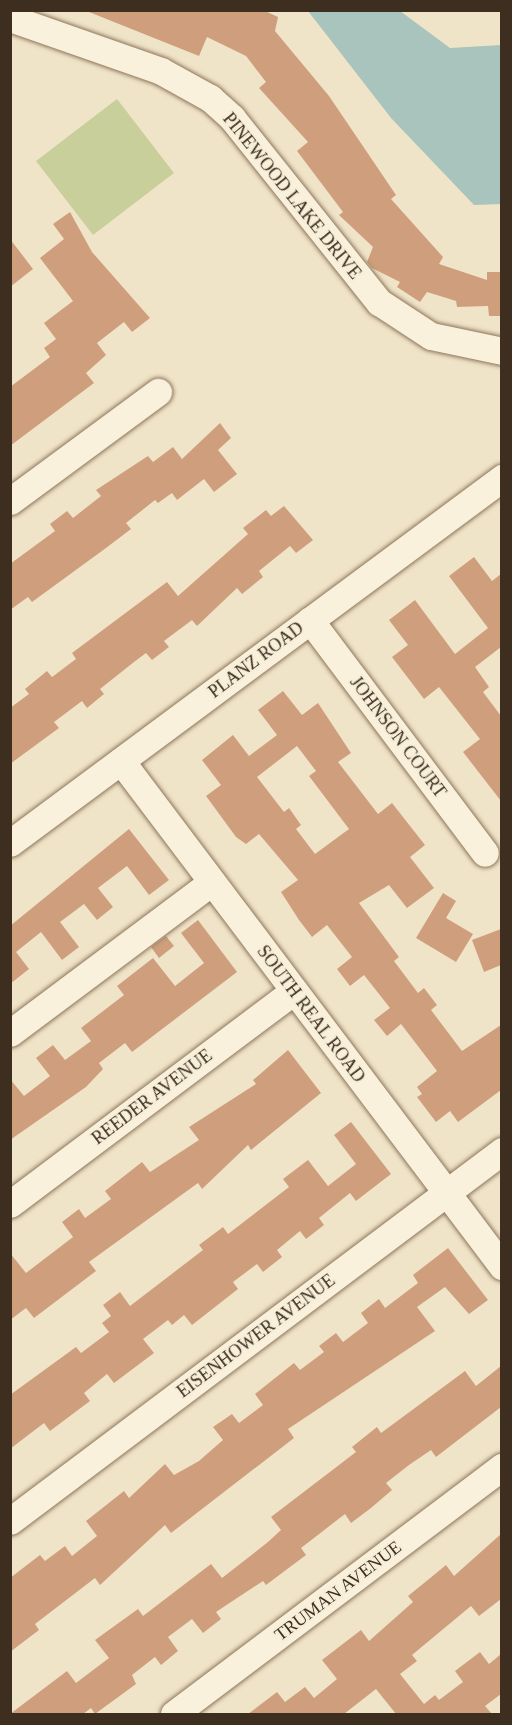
<!DOCTYPE html>
<html>
<head>
<meta charset="utf-8">
<style>
	body { margin:0 }
	#map { position:relative; width:512px; height:1725px; overflow:hidden; background:#f0e4c8; font-family:Georgia,serif }
	div>[style] { position:absolute }
	[style*='--x'] { left:calc(var(--x)*1px); top:calc(var(--y)*1px); width:calc(var(--w)*1px); rotate:calc(var(--a)*1deg) }
	.green>* { inset:0; background:#c9cf9b }
	.water>* { inset:0; background:#a9c4bc }
	.building>* { inset:0; background:#cf9f7d }
	.roads { filter:drop-shadow(0 0 2px #8d765c) drop-shadow(0 0 2px #8d765c) }
	.minor>* { height:27px; margin:-13.5px; padding:0 13.5px; transform-origin:13.5px; border-radius:13.5px; background:#faf1dc }
	span { translate:-50% -50%; white-space:nowrap; text-align:center; line-height:1.15; -webkit-text-stroke:4.5px #f7eed8; paint-order:stroke }
	.street-label { font-size:18px; color:#3d2e20 }
	.frame { position:absolute; inset:0; border:12px solid #3d2e20; pointer-events:none }
</style>
</head>
<body>
<div id="map">
	<div class="green">
		<i style="clip-path:polygon(117px 99px,174px 173px,93px 235px,36px 161px)"></i>
	</div>
	<div class="water">
		<i style="clip-path:polygon(308px 11px,400px 11px,450px 48px,501px 45px,501px 204px,474px 205px,391px 118px)"></i>
	</div>
	<div class="building">
		<i style="clip-path:polygon(84px 10px,263px 10px,278px 17px,275px 31px,329px 96px,396px 195px,391px 199px,443px 257px,439px 264px,487px 280px,487px 272px,501px 272px,501px 316px,489px 316px,488px 306px,457px 307px,456px 301px,427px 292px,420px 302px,397px 287px,400px 282px,372px 268px,367px 262px,373px 247px,339px 215px,343px 212px,297px 151px,308px 142px,259px 88px,266px 82px,246px 56px,207px 37px,199px 56px)"></i>
		<i style="clip-path:polygon(70px 212px,92px 252px,150px 318px,132px 332px,124px 322px,97px 343px,106px 355px,86px 373px,94px 383px,10px 446px,10px 387px,50px 357px,44px 348px,56px 339px,44px 323px,73px 301px,40px 258px,64px 239px,53px 224px)"></i>
		<i style="clip-path:polygon(10px 239px,33px 269px,10px 287px)"></i>
		<i style="clip-path:polygon(220px 423px,231px 438px,218px 450px,237px 474px,214px 492px,204px 479px,177px 500px,172px 493px,158px 503px,155px 500px,126px 523px,131px 529px,106px 548px,32px 602px,28px 597px,10px 610px,10px 564px,55px 531px,50px 524px,67px 511px,73px 518px,101px 496px,96px 490px,148px 456px,153px 462px,173px 447px,182px 459px)"></i>
		<i style="clip-path:polygon(284px 506px,313px 540px,296px 553px,290px 546px,259px 571px,263px 577px,242px 594px,237px 588px,197px 626px,192px 620px,164px 641px,169px 647px,152px 660px,146px 653px,134px 662px,100px 689px,104px 694px,87px 708px,82px 701px,54px 722px,59px 728px,10px 764px,10px 708px,29px 694px,25px 689px,47px 671px,52px 677px,76px 659px,72px 653px,167px 582px,178px 596px,248px 534px,243px 528px,266px 510px,271px 516px)"></i>
		<i style="clip-path:polygon(474px 557px,492px 581px,501px 574px,501px 647px,475px 667px,489px 687px,483px 692px,501px 716px,501px 801px,463px 752px,480px 739px,439px 687px,424px 699px,392px 657px,408px 645px,389px 620px,415px 600px,455px 654px,488px 628px,449px 576px)"></i>
		<i style="clip-path:polygon(evenodd,283px 691px,302px 715px,318px 703px,351px 753px,338px 762px,378px 814px,392px 803px,425px 845px,410px 857px,434px 888px,407px 908px,389px 885px,359px 903px,399px 957px,394px 961px,418px 993px,424px 988px,437px 1005px,431px 1010px,462px 1051px,501px 1025px,501px 1090px,458px 1122px,450px 1111px,436px 1122px,417px 1097px,422px 1094px,417px 1087px,437px 1071px,401px 1024px,387px 1036px,374px 1020px,390px 1008px,364px 975px,350px 986px,337px 969px,352px 957px,327px 925px,312px 937px,299px 920px,281px 892px,298px 880px,259px 834px,246px 844px,236px 837px,206px 796px,221px 785px,202px 760px,233px 735px,249px 756px,277px 735px,258px 710px,283px 691px,297px 746px,316px 771px,309px 776px,349px 829px,315px 854px,296px 829px,301px 825px,289px 808px,284px 812px,257px 777px,297px 746px)"></i>
		<i style="clip-path:polygon(129px 829px,169px 880px,149px 895px,127px 866px,98px 888px,113px 907px,97px 920px,84px 904px,60px 922px,79px 947px,62px 960px,41px 932px,16px 952px,29px 969px,10px 984px,10px 926px)"></i>
		<i style="clip-path:polygon(443px 893px,456px 901px,446px 918px,473px 934px,456px 962px,416px 938px)"></i>
		<i style="clip-path:polygon(198px 920px,237px 972px,132px 1052px,125px 1043px,99px 1063px,103px 1069px,86px 1087px,10px 1140px,10px 1079px,24px 1096px,50px 1076px,36px 1058px,53px 1045px,65px 1060px,91px 1041px,81px 1028px,124px 995px,117px 986px,153px 958px,175px 986px,204px 963px,181px 933px)"></i>
		<i style="clip-path:polygon(501px 929px,501px 965px,484px 972px,472px 940px)"></i>
		<i style="clip-path:polygon(166px 936px,174px 946px,159px 958px,151px 947px)"></i>
		<i style="clip-path:polygon(288px 1050px,321px 1093px,251px 1150px,248px 1145px,202px 1189px,198px 1183px,89px 1262px,96px 1271px,34px 1318px,26px 1308px,10px 1320px,10px 1253px,26px 1273px,73px 1237px,62px 1222px,79px 1209px,85px 1218px,111px 1199px,105px 1191px,142px 1162px,150px 1172px,199px 1140px,189px 1127px,256px 1084px,253px 1080px)"></i>
		<i style="clip-path:polygon(351px 1122px,391px 1174px,356px 1201px,350px 1193px,319px 1218px,324px 1225px,306px 1239px,300px 1231px,277px 1250px,282px 1257px,263px 1272px,257px 1264px,233px 1282px,238px 1289px,192px 1325px,184px 1315px,172px 1325px,168px 1320px,143px 1339px,154px 1353px,114px 1383px,107px 1374px,84px 1393px,90px 1401px,50px 1431px,44px 1423px,10px 1449px,10px 1395px,76px 1347px,81px 1353px,109px 1332px,102px 1323px,111px 1316px,103px 1305px,120px 1292px,130px 1306px,203px 1250px,199px 1245px,223px 1227px,228px 1234px,289px 1187px,283px 1179px,308px 1160px,328px 1186px,356px 1164px,334px 1135px)"></i>
		<i style="clip-path:polygon(448px 1248px,488px 1300px,469px 1314px,445px 1287px,417px 1307px,435px 1331px,288px 1429px,294px 1438px,171px 1533px,165px 1525px,100px 1585px,95px 1578px,35px 1624px,39px 1630px,10px 1652px,10px 1578px,40px 1555px,45px 1561px,65px 1546px,72px 1556px,97px 1536px,86px 1521px,124px 1491px,129px 1498px,165px 1464px,174px 1475px,199px 1461px,223px 1440px,213px 1427px,232px 1414px,239px 1423px,263px 1405px,255px 1394px,294px 1363px,300px 1370px,324px 1352px,319px 1346px,336px 1333px,343px 1342px,368px 1323px,361px 1313px,379px 1299px,385px 1308px,418px 1283px,413px 1275px)"></i>
		<i style="clip-path:polygon(501px 1366px,501px 1407px,436px 1457px,431px 1450px,409px 1465px,386px 1483px,392px 1490px,371px 1508px,351px 1523px,345px 1514px,301px 1548px,306px 1555px,266px 1585px,263px 1581px,216px 1612px,221px 1619px,203px 1633px,192px 1619px,168px 1637px,178px 1651px,161px 1665px,155px 1657px,132px 1675px,136px 1684px,95px 1714px,91px 1708px,83px 1714px,10px 1714px,67px 1671px,76px 1683px,109px 1658px,95px 1640px,138px 1609px,143px 1616px,211px 1564px,222px 1578px,268px 1542px,281px 1530px,271px 1517px,356px 1452px,352px 1447px,377px 1427px,381px 1433px,465px 1371px,476px 1386px)"></i>
		<i style="clip-path:polygon(501px 1534px,501px 1599px,479px 1616px,471px 1606px,412px 1655px,417px 1661px,400px 1674px,424px 1704px,435px 1695px,439px 1700px,463px 1682px,455px 1671px,480px 1652px,489px 1664px,501px 1654px,501px 1694px,485px 1706px,492px 1714px,396px 1714px,376px 1689px,344px 1714px,248px 1714px,277px 1692px,285px 1702px,305px 1687px,314px 1698px,337px 1679px,322px 1660px,361px 1630px,369px 1641px,413px 1602px,408px 1596px,429px 1579px,446px 1565px,454px 1576px)"></i>
	</div>
	<div class="roads">
		<div class="minor">
			<i style="--x:10;--y:18;--w:160;--a:19.3"></i>
			<i style="--x:161;--y:71;--w:56;--a:28.9"></i>
			<i style="--x:210;--y:98;--w:30;--a:42"></i>
			<i style="--x:232;--y:118;--w:236;--a:51.4"></i>
			<i style="--x:379;--y:302;--w:62;--a:33.2"></i>
			<i style="--x:431;--y:336;--w:73;--a:11.9"></i>
			<i style="--x:10;--y:501;--w:184;--a:-36.4"></i>
			<i style="--x:310;--y:620;--w:291;--a:53.1"></i>
			<i style="--x:121;--y:761;--w:633;--a:52.97"></i>
			<i style="--x:10;--y:843;--w:613;--a:-36.57"></i>
			<i style="--x:10;--y:1033;--w:252;--a:-36.8"></i>
			<i style="--x:10;--y:1204;--w:355;--a:-36.9"></i>
			<i style="--x:10;--y:1521;--w:616;--a:-36.94"></i>
			<i style="--x:174;--y:1714;--w:411;--a:-37"></i>
		</div>
	</div>
	<div class="street-label">
		<span style="left:292px;top:196px;rotate:51deg">PINEWOOD LAKE DRIVE</span>
		<span style="left:256px;top:660px;rotate:-37deg">PLANZ ROAD</span>
		<span style="left:398px;top:737px;rotate:53deg">JOHNSON COURT</span>
		<span style="left:311px;top:1014px;rotate:53deg">SOUTH REAL ROAD</span>
		<span style="left:152px;top:1097px;rotate:-37deg">REEDER AVENUE</span>
		<span style="left:256px;top:1336px;rotate:-37deg">EISENHOWER AVENUE</span>
		<span style="left:338px;top:1591px;rotate:-37deg">TRUMAN AVENUE</span>
	</div>
	<div class="frame"></div>
</div>
</body>
</html>
